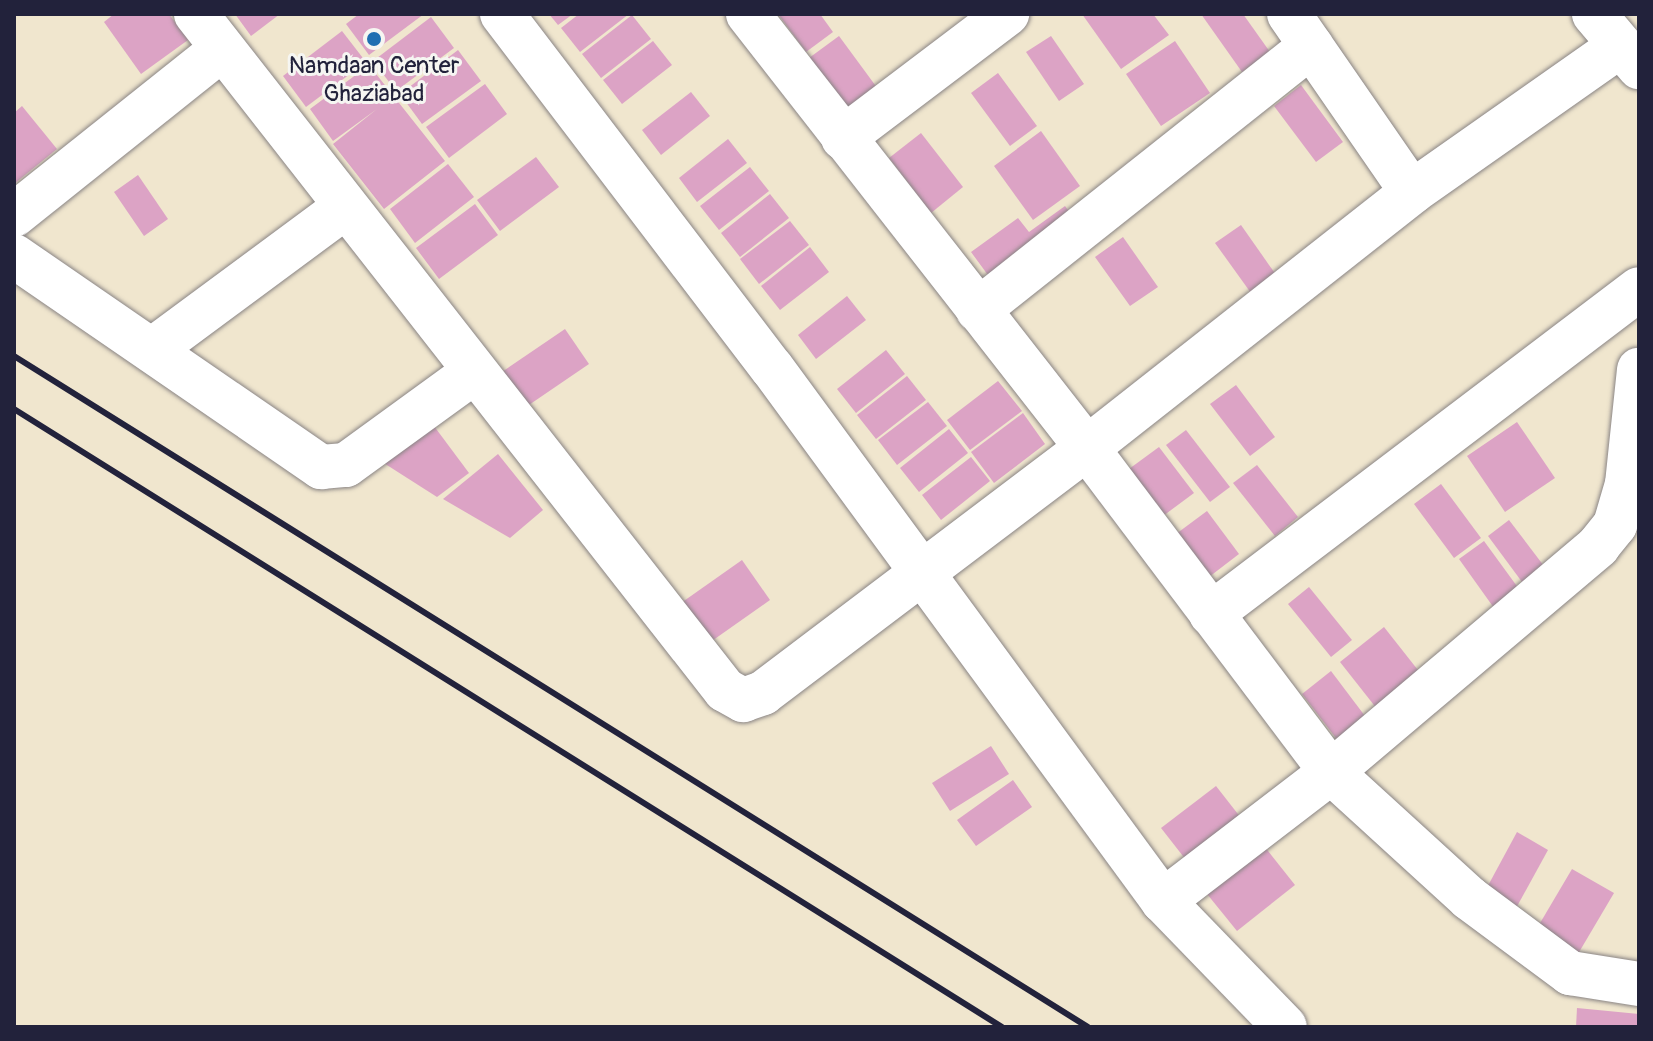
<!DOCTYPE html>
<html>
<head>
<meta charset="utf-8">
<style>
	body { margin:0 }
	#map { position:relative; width:1653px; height:1041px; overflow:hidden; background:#f0e6ce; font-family:Pangolin,sans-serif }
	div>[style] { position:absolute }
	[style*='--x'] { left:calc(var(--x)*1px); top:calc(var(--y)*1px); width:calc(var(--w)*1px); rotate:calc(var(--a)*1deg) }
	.building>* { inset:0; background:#dca3c5 }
	.roads { filter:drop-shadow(0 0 2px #898484) drop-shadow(0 0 2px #898484) }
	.minor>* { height:44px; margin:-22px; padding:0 22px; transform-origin:22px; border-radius:22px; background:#fff }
	.rail>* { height:6px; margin:-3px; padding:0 3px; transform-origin:3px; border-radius:3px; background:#22223b }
	.dots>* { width:22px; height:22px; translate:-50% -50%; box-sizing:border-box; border:4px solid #f6f6f2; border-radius:50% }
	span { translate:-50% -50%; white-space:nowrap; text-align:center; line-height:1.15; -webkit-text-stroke:6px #f6f6f2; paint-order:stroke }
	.poi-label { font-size:24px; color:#22223b }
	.frame { position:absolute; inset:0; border:16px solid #22223b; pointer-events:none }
</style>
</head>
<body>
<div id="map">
	<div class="building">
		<i style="clip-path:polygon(114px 14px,169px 14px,188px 40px,141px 74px,104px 22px)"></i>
		<i style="clip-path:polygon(235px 14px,280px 14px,251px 36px)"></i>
		<i style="clip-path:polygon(359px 14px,424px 14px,369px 55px,346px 24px)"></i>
		<i style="clip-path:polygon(549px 14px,573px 14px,558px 25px)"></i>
		<i style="clip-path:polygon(579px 14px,629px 14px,580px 52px,561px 28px)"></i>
		<i style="clip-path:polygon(778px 14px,820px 14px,833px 32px,806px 52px)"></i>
		<i style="clip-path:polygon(1082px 14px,1153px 14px,1169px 35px,1121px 69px)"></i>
		<i style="clip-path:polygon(1201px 14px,1243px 14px,1270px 52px,1242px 72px)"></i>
		<i style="clip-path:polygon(632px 15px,651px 39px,601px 78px,582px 54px)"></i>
		<i style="clip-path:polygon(431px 17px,454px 48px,396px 91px,373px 61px)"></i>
		<i style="clip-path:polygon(342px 31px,366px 62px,306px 107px,283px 76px)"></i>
		<i style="clip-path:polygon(839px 36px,878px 89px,848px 111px,809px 58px)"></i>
		<i style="clip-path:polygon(1051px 36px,1084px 84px,1059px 101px,1026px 52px)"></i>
		<i style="clip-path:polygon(653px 41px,672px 65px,622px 104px,603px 80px)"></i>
		<i style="clip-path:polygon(1175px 41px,1210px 93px,1161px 126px,1126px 74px)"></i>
		<i style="clip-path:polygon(458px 50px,481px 81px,422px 124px,400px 94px)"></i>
		<i style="clip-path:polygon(369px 65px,445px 161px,384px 209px,333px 144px,377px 109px,333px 141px,310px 109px)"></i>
		<i style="clip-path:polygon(998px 73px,1037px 126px,1010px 146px,971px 93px)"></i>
		<i style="clip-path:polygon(485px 84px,507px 114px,449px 158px,426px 127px)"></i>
		<i style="clip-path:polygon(1301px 85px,1343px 142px,1316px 162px,1274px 106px)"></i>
		<i style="clip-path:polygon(691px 92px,710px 116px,661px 155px,642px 130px)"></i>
		<i style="clip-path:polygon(22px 106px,57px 149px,14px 184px,14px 113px)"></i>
		<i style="clip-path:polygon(1041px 131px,1080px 186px,1033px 220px,994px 166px)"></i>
		<i style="clip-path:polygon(921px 133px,963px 187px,931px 213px,889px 158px)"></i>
		<i style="clip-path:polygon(728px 139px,747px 163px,697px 202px,679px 178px)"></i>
		<i style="clip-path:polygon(536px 157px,559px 187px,500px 231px,477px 200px)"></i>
		<i style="clip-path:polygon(448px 164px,474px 197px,415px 243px,390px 209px)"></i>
		<i style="clip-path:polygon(750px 167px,769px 191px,719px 230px,700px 206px)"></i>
		<i style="clip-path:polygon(138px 175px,168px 219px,144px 236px,114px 192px)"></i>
		<i style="clip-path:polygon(770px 194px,789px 218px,740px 257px,721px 233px)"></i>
		<i style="clip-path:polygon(475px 204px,498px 235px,439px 279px,416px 248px)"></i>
		<i style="clip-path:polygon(1065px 206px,1080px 226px,996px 286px,971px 252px,1018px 218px,1029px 232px)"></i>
		<i style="clip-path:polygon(790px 221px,809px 245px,759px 284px,740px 259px)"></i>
		<i style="clip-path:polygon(1241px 225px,1281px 282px,1256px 300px,1215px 243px)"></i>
		<i style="clip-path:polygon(1123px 237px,1158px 287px,1130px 306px,1095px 257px)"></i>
		<i style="clip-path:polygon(810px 247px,829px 272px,780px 310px,761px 286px)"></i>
		<i style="clip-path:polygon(847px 296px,866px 320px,816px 359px,798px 335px)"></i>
		<i style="clip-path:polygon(565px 329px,589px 364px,523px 409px,499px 374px)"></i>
		<i style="clip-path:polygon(886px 350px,905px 374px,856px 413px,837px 389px)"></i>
		<i style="clip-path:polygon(907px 376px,926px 400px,876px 439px,857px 415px)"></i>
		<i style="clip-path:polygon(998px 381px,1022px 411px,970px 450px,947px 420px)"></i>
		<i style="clip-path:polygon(1236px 385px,1275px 437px,1250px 456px,1210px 404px)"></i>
		<i style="clip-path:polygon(928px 402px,947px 426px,897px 465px,878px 440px)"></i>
		<i style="clip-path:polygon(1023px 413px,1045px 444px,994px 483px,971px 452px)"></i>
		<i style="clip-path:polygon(431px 422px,469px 473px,437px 497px,379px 460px)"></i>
		<i style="clip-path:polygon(1517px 422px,1555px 478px,1505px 512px,1467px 456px)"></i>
		<i style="clip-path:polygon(949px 429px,968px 453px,919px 492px,900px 468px)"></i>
		<i style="clip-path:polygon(1186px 430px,1230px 487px,1210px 502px,1166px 445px)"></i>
		<i style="clip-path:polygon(1159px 447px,1194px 493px,1163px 516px,1129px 469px)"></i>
		<i style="clip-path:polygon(498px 454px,543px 510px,510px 538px,443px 499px)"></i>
		<i style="clip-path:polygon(971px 457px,990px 481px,941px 520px,922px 495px)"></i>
		<i style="clip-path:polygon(1257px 465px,1298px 517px,1275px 536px,1233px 483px)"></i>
		<i style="clip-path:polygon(1441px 484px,1481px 538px,1454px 558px,1414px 504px)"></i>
		<i style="clip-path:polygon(1207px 511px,1239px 554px,1209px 577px,1176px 534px)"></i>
		<i style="clip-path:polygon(1509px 520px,1547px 570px,1525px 586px,1488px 536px)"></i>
		<i style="clip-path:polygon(1484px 541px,1519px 589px,1494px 608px,1459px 559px)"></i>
		<i style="clip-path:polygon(742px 560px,770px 600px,709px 643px,681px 603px)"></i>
		<i style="clip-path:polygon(1309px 587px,1352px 640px,1331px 657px,1288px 604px)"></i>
		<i style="clip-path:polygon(1384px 627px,1425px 679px,1381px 714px,1340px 662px)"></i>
		<i style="clip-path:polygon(1331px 671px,1371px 724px,1342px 746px,1302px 694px)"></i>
		<i style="clip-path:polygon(991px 746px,1009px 774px,950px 811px,932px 783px)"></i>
		<i style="clip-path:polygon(1013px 780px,1032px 807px,976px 846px,957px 820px)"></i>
		<i style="clip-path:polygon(1216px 786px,1241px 818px,1186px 860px,1161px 828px)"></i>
		<i style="clip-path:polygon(1517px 832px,1548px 850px,1515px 910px,1484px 893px)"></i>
		<i style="clip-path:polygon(1261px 842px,1295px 885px,1237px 931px,1203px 889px)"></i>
		<i style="clip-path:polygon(1572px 869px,1614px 893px,1575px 959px,1533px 935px)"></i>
		<i style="clip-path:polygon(1577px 1008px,1639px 1014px,1639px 1027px,1576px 1027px)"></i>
	</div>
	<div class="roads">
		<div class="minor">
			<i style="--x:196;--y:14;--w:858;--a:51.96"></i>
			<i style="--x:725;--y:690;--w:21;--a:29"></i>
			<i style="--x:743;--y:700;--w:21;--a:-19"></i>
			<i style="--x:763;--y:693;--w:406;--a:-37.1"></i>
			<i style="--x:1087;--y:448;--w:414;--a:-38.2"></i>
			<i style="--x:1412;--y:192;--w:254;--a:-35.1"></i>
			<i style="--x:502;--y:14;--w:445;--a:52.7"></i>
			<i style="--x:772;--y:368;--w:661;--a:53.74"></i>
			<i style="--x:1163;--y:901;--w:175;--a:45.9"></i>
			<i style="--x:748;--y:14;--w:551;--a:52.01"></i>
			<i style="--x:1087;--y:448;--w:406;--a:53"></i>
			<i style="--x:1331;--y:772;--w:187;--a:42.4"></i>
			<i style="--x:1469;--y:898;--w:126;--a:36.6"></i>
			<i style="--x:1570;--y:973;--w:70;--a:9.1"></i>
			<i style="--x:1289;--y:14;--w:216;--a:55.4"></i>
			<i style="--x:1594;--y:14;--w:70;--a:49.7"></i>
			<i style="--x:843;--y:138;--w:206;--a:-37.1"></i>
			<i style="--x:14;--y:215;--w:266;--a:-38.6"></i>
			<i style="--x:14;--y:256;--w:373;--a:34.5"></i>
			<i style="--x:321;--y:467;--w:25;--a:-5"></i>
			<i style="--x:346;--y:465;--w:158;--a:-36"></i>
			<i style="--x:978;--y:310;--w:425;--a:-38.4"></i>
			<i style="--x:152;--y:350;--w:240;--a:-36.5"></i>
			<i style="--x:1211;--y:614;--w:537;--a:-37.21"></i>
			<i style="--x:1163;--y:901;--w:212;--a:-37.5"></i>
			<i style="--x:1331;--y:772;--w:350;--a:-40.2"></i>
			<i style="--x:1598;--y:546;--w:27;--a:-51"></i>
			<i style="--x:1615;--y:525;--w:43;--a:-73.7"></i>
			<i style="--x:1627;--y:484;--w:115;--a:-84"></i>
		</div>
	</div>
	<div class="rail">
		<i style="--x:14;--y:356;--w:1266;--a:32"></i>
		<i style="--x:14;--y:409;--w:1165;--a:32.03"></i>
	</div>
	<div class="dots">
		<i style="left:374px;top:39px;background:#1f6fb2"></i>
	</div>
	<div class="poi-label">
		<span style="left:374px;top:80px">Namdaan Center<br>Ghaziabad</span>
	</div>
	<div class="frame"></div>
</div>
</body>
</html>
